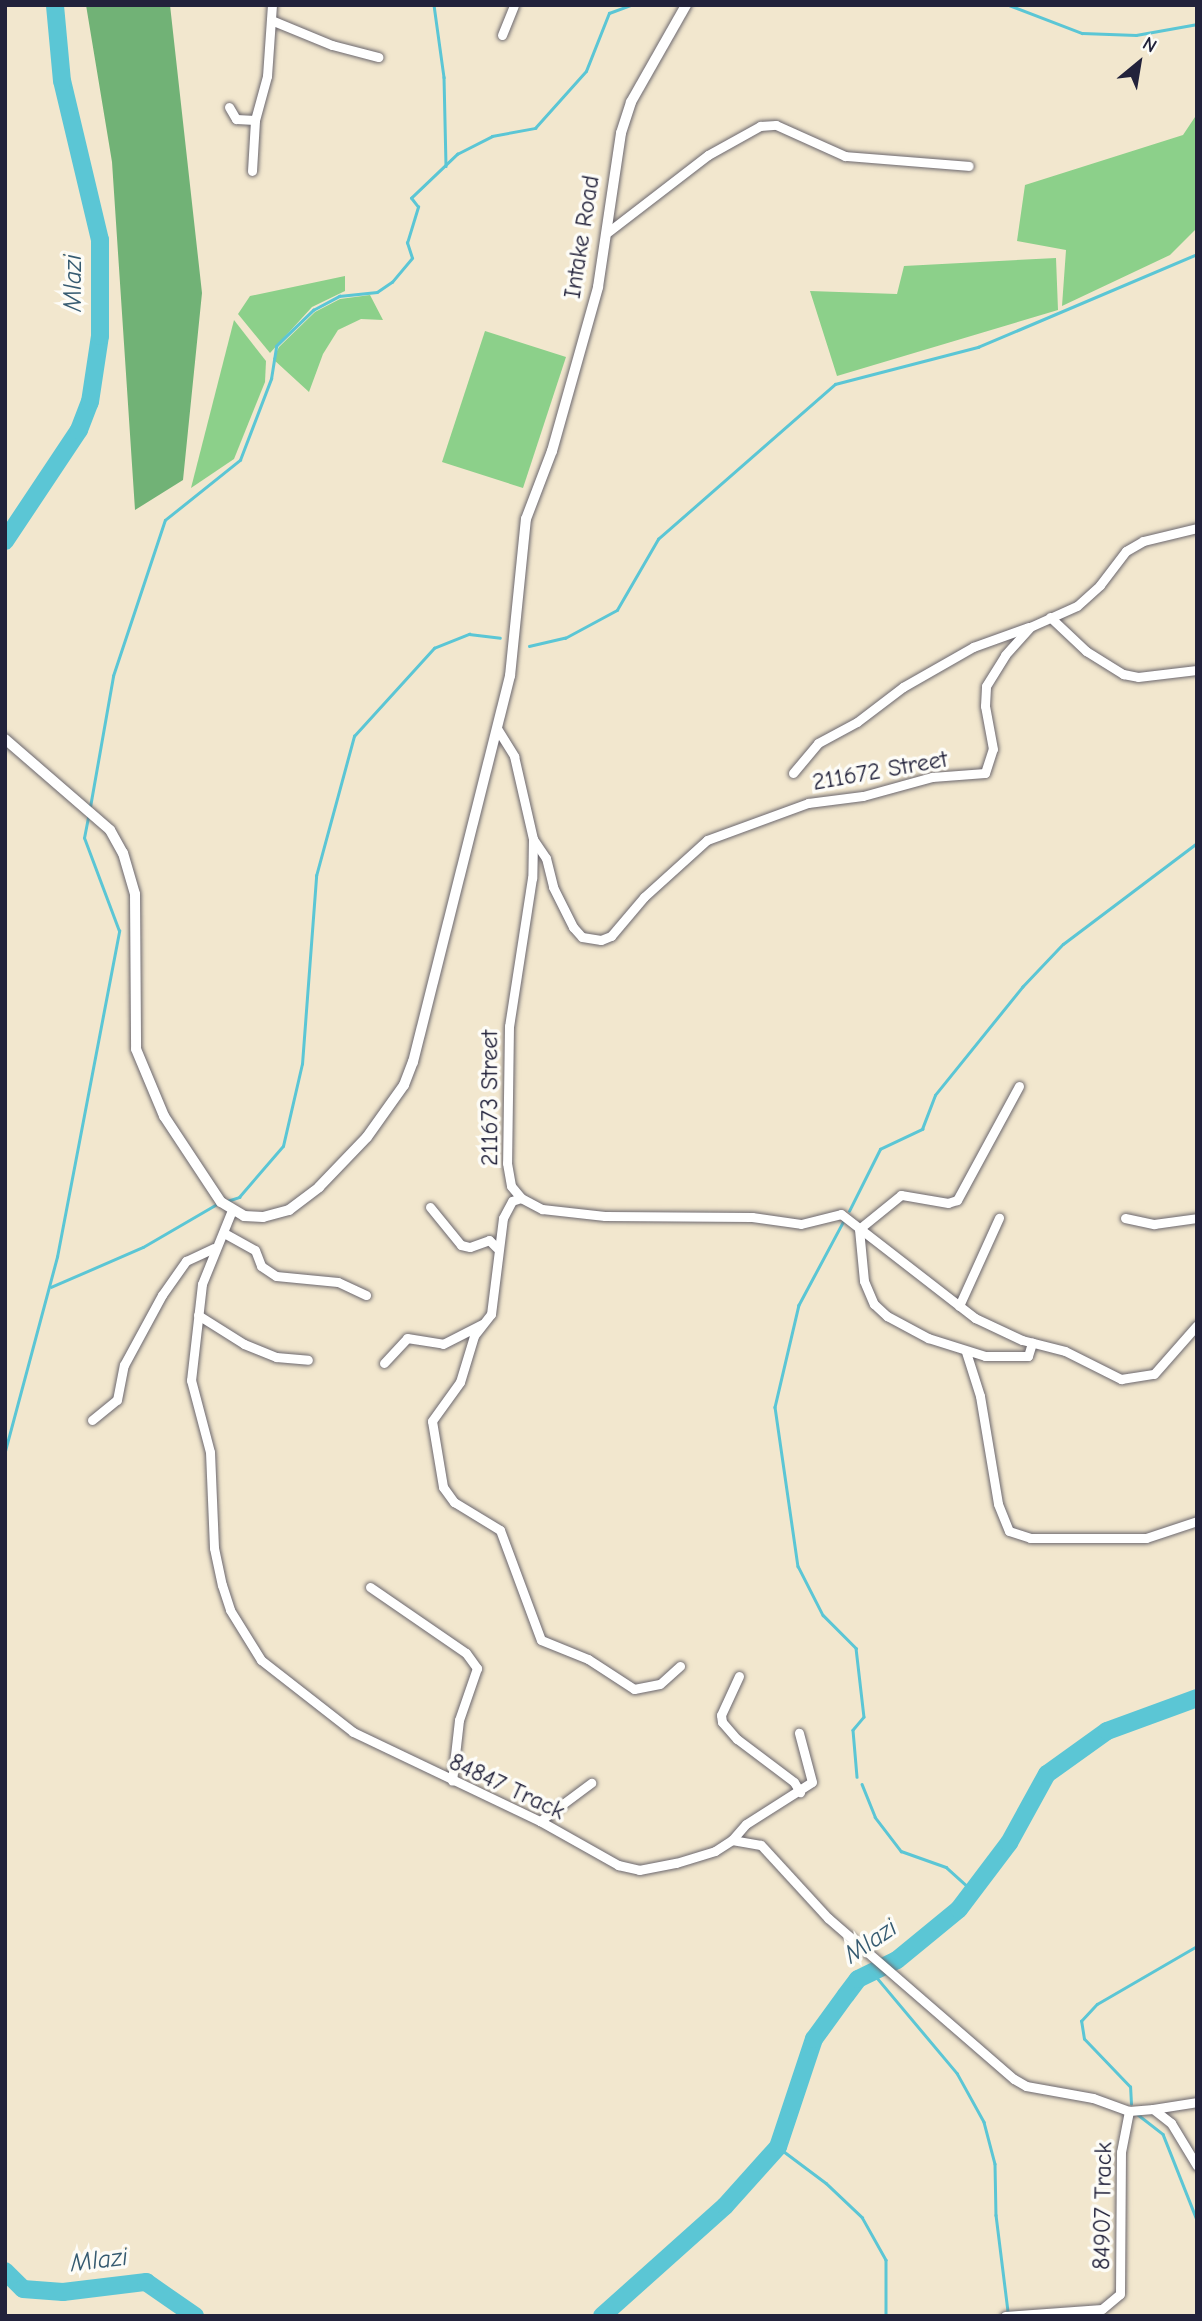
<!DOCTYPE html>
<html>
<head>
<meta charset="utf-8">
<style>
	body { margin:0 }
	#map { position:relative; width:1202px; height:2321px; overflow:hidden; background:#f2e7ce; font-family:"Comic Neue",sans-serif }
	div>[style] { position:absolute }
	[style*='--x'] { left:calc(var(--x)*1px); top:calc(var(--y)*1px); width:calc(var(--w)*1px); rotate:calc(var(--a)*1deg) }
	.green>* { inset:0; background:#8cd08a }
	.forest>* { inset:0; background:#71b276 }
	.stream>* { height:2.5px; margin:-1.25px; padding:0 1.25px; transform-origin:1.25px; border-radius:1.25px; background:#5bc6d5 }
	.river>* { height:18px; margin:-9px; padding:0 9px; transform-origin:9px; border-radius:9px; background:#5bc6d5 }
	.roads { filter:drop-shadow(0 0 2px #6b676e) drop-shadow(0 0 2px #6b676e) }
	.minor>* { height:9px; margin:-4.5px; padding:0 4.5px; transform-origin:4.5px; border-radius:4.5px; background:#fff }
	.tertiary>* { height:10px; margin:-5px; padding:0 5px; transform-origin:5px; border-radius:5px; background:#fff }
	span { translate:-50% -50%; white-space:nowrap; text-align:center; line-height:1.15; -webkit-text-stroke:7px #fdfcf7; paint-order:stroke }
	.street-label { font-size:24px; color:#22223b }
	.water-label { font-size:26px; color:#365b71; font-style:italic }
	.frame { position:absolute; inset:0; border:7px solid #22223b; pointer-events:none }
	.north { position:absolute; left:1104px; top:28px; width:70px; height:70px; -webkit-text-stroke:5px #fdfcf7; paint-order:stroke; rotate:30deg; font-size:19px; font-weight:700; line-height:28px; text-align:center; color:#22223b }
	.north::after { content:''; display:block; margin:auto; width:24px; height:32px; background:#22223b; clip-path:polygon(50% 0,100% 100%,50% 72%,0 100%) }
</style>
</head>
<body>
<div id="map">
	<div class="green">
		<i style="clip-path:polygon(1197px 114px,1197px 228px,1170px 255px,1062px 306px,1066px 250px,1017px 241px,1025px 185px,1183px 135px)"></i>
		<i style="clip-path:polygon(1056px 258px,1058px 310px,837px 376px,810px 291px,897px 294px,904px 266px)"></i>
		<i style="clip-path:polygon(345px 276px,345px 291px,312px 307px,270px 353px,238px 314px,250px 296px)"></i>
		<i style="clip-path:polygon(370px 295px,383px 320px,361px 319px,338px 330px,323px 354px,309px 392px,273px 359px,279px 347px,315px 312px,340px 299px)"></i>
		<i style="clip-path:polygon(234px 320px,266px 361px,265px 382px,234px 459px,191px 488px)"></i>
		<i style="clip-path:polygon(485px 331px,566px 357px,523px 488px,442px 462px)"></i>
	</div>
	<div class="forest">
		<i style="clip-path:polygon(86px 5px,170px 5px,202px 293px,183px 480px,135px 510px,112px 162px)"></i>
	</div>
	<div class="stream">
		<i style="--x:434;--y:5;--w:73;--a:82.1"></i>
		<i style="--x:444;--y:77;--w:89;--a:88.7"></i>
		<i style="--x:1009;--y:5;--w:78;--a:21"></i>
		<i style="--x:1082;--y:33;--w:54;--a:2.1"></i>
		<i style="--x:1136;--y:35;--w:62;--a:-10.2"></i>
		<i style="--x:529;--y:646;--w:37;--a:-13"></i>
		<i style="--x:565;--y:638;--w:59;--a:-28.3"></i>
		<i style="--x:617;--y:610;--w:82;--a:-60"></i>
		<i style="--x:658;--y:539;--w:235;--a:-41.2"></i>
		<i style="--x:835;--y:384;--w:148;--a:-14.5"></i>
		<i style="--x:978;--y:347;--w:238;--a:-23"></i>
		<i style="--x:90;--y:807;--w:133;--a:-80"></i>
		<i style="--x:113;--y:676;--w:164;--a:-71.6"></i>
		<i style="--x:165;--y:520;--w:96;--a:-38.7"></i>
		<i style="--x:240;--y:460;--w:87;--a:-69.1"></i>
		<i style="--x:271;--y:379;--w:33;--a:-81"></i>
		<i style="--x:276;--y:346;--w:52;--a:-44.2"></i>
		<i style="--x:313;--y:310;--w:30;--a:-28"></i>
		<i style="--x:339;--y:296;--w:38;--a:-6"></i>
		<i style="--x:377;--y:292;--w:18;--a:-34"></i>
		<i style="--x:392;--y:282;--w:31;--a:-50"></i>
		<i style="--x:412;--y:258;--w:16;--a:-108"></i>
		<i style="--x:407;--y:243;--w:38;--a:-73"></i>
		<i style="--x:418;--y:207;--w:11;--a:-128"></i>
		<i style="--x:411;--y:198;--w:64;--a:-43.7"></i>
		<i style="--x:457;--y:154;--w:39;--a:-27"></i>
		<i style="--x:492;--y:136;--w:44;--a:-10.5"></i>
		<i style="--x:535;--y:128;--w:76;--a:-48.2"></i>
		<i style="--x:586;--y:71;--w:62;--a:-68.4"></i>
		<i style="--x:609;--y:13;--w:23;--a:-20"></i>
		<i style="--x:227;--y:1201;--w:13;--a:-18"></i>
		<i style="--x:239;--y:1197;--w:67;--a:-49.2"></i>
		<i style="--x:283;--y:1146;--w:84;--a:-77"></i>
		<i style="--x:302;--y:1064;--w:189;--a:-85.7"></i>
		<i style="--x:316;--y:876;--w:145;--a:-74.8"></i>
		<i style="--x:354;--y:736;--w:119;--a:-47.7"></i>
		<i style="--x:434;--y:648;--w:38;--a:-22"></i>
		<i style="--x:469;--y:634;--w:31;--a:7"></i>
		<i style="--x:849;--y:1211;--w:69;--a:-63.4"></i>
		<i style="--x:880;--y:1149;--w:47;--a:-25.5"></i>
		<i style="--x:922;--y:1129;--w:36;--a:-69"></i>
		<i style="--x:935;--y:1095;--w:139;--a:-51.1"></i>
		<i style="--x:1022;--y:987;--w:59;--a:-46.4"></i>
		<i style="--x:1063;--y:944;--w:168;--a:-37"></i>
		<i style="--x:845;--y:1219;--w:98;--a:118.1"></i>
		<i style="--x:799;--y:1305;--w:105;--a:103.2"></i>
		<i style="--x:775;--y:1407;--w:161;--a:81.8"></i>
		<i style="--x:798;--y:1566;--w:55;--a:63"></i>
		<i style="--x:823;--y:1615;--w:47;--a:45"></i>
		<i style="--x:856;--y:1648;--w:69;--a:83.4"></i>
		<i style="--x:864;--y:1717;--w:17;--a:130"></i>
		<i style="--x:853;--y:1730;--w:47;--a:85.1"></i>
		<i style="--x:51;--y:1287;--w:100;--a:-23.5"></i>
		<i style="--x:143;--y:1247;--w:86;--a:-30.2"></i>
		<i style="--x:5;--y:1451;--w:201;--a:-75"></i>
		<i style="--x:57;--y:1257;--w:332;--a:-79.2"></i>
		<i style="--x:119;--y:931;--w:99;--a:-110.6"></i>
		<i style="--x:84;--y:838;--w:21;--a:-79"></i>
		<i style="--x:862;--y:1784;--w:35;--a:68"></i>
		<i style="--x:875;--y:1817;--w:43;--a:52.6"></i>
		<i style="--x:901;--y:1851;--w:48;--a:19.6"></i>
		<i style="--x:946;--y:1867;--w:36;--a:42"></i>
		<i style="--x:873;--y:1973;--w:131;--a:50"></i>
		<i style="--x:957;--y:2073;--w:56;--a:61.1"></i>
		<i style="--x:984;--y:2122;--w:43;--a:75.3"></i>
		<i style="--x:995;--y:2164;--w:51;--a:88.9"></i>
		<i style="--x:996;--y:2215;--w:98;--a:82.9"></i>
		<i style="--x:1131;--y:2104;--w:17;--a:-93"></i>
		<i style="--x:1130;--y:2087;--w:66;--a:-133.8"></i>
		<i style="--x:1084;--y:2039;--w:18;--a:-99"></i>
		<i style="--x:1081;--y:2021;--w:23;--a:-47"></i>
		<i style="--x:1097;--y:2004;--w:116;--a:-30.1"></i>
		<i style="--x:1136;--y:2113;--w:34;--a:38"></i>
		<i style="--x:1163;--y:2134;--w:92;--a:68.4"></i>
		<i style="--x:778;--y:2147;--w:60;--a:36.9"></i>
		<i style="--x:826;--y:2183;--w:50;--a:43.4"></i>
		<i style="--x:862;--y:2217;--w:49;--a:60.8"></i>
		<i style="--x:886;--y:2260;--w:56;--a:90"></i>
	</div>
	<div class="river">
		<i style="--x:5;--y:541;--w:133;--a:-56.3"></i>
		<i style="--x:79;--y:430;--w:30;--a:-69"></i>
		<i style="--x:90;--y:402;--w:67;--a:-81.4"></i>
		<i style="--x:100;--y:336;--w:96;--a:-90"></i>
		<i style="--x:100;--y:240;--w:163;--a:-103.4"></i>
		<i style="--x:62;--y:81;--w:76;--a:-95.3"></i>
		<i style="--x:5;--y:2271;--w:25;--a:45"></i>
		<i style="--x:23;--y:2289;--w:40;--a:4.3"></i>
		<i style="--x:63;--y:2292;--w:84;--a:-6.9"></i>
		<i style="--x:146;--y:2282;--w:60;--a:34.8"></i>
		<i style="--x:602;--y:2316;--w:165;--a:-41.8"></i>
		<i style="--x:725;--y:2206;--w:79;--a:-48.1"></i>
		<i style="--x:778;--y:2147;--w:114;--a:-71.6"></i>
		<i style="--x:814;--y:2039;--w:54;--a:-54"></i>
		<i style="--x:846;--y:1995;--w:20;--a:-53"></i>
		<i style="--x:858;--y:1979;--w:43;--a:-26"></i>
		<i style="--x:897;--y:1960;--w:80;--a:-39.4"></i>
		<i style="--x:959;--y:1909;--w:83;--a:-52.9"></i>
		<i style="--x:1009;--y:1843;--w:79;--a:-61.2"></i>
		<i style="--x:1047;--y:1774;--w:74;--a:-35.6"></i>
		<i style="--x:1107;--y:1731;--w:96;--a:-20.1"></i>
	</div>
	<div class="roads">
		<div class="minor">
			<i style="--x:271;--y:20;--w:66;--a:22.3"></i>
			<i style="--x:332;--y:45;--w:48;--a:14.6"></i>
			<i style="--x:502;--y:35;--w:32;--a:-68"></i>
			<i style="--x:229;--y:107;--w:14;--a:60"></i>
			<i style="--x:236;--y:119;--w:19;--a:3"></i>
			<i style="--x:252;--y:171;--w:51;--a:-86.6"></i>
			<i style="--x:255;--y:120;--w:46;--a:-74.7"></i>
			<i style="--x:267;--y:76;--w:71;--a:-86"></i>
			<i style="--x:608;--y:232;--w:126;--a:-37.6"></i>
			<i style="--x:708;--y:155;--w:60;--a:-29.1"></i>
			<i style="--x:760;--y:126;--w:16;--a:-4"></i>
			<i style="--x:776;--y:125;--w:76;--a:24.2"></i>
			<i style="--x:845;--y:156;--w:124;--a:4.6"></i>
			<i style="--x:1050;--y:617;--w:50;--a:43.4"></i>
			<i style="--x:1086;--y:651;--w:44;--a:31.9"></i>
			<i style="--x:1123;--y:674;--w:15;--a:11"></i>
			<i style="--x:1138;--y:677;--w:59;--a:-6.8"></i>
			<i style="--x:498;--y:730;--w:31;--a:58"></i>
			<i style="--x:514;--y:756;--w:85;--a:77.1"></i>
			<i style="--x:533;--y:839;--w:23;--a:56"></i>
			<i style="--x:546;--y:858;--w:30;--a:76"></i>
			<i style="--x:553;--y:887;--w:45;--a:63.4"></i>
			<i style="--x:573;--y:927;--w:13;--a:48"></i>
			<i style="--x:582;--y:937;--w:19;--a:9"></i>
			<i style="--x:601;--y:940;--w:11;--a:-22"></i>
			<i style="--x:611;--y:936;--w:51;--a:-49.8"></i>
			<i style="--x:644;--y:897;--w:85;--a:-42.1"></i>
			<i style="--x:707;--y:840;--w:108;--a:-20.1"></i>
			<i style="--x:808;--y:803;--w:55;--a:-7.3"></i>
			<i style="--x:863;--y:796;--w:72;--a:-15.4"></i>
			<i style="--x:932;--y:777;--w:53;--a:-4.3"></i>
			<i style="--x:985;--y:773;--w:25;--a:-72"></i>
			<i style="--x:993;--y:749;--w:44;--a:-100.5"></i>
			<i style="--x:985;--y:706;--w:20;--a:-87"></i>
			<i style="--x:986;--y:686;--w:36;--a:-58"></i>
			<i style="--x:1005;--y:655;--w:38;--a:-48"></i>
			<i style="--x:1030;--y:627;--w:51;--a:-24.1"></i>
			<i style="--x:1077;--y:606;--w:31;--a:-42"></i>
			<i style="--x:1100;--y:585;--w:43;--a:-52.6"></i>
			<i style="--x:1126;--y:551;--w:20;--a:-30"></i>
			<i style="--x:1143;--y:541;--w:56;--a:-13.5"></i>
			<i style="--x:793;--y:773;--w:39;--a:-50"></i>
			<i style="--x:818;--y:743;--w:44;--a:-28.3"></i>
			<i style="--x:857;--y:722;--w:58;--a:-37.3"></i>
			<i style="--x:903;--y:687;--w:81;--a:-29.7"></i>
			<i style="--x:973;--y:647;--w:59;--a:-19.7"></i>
			<i style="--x:533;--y:839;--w:39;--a:91"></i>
			<i style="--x:532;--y:878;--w:150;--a:98.8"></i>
			<i style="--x:509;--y:1026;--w:137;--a:90.8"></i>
			<i style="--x:507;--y:1163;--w:23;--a:80"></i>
			<i style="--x:511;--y:1186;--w:16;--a:50"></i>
			<i style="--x:521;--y:1198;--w:24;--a:28"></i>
			<i style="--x:542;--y:1209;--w:63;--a:6.3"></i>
			<i style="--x:605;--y:1216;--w:147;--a:0.4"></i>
			<i style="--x:752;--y:1217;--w:49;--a:8.1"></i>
			<i style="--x:801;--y:1224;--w:41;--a:-14"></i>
			<i style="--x:841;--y:1214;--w:170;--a:37.8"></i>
			<i style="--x:975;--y:1318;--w:52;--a:25.1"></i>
			<i style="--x:1022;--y:1340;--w:44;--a:14.3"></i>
			<i style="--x:1065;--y:1351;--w:63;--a:26.6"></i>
			<i style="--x:1121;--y:1379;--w:33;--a:-9"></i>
			<i style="--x:1154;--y:1374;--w:65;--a:-48.7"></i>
			<i style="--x:1019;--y:1086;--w:130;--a:118.5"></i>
			<i style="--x:957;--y:1200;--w:9;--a:162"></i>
			<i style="--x:948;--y:1203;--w:48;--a:-170.3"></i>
			<i style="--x:901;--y:1195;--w:54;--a:141"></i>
			<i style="--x:859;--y:1229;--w:52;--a:84.5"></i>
			<i style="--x:864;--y:1281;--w:25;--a:67"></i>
			<i style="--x:874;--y:1304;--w:18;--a:43"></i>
			<i style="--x:887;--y:1316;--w:47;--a:28.2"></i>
			<i style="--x:928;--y:1338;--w:60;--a:17.5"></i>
			<i style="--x:985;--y:1356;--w:43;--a:0"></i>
			<i style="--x:1028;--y:1356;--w:14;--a:-73"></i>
			<i style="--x:521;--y:1198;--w:9;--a:162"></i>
			<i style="--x:512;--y:1201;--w:19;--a:118"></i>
			<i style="--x:503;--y:1218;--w:97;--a:97.1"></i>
			<i style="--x:491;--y:1314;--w:28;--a:128"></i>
			<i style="--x:474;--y:1336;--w:48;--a:106.9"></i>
			<i style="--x:460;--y:1382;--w:48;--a:125.7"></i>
			<i style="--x:432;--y:1421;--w:67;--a:80.5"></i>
			<i style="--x:443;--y:1487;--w:19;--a:54"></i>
			<i style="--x:454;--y:1502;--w:54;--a:31.3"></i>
			<i style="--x:500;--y:1530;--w:117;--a:69.6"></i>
			<i style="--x:541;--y:1640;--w:51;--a:22"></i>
			<i style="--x:588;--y:1659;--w:55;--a:33.1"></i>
			<i style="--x:634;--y:1689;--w:26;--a:-11"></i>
			<i style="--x:660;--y:1684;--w:27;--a:-42"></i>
			<i style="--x:430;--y:1207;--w:49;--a:50.8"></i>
			<i style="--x:461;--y:1245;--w:9;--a:13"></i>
			<i style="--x:470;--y:1247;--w:20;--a:-20"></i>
			<i style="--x:489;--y:1240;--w:11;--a:45"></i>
			<i style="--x:232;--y:1210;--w:80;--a:112.1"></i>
			<i style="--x:202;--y:1284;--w:97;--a:96.5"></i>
			<i style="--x:191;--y:1380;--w:74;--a:75.2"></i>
			<i style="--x:210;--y:1452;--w:96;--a:87.6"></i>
			<i style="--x:214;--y:1548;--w:38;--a:78"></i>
			<i style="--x:222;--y:1585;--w:26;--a:72"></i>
			<i style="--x:230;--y:1610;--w:59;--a:58.2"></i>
			<i style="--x:261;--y:1660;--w:117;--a:38"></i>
			<i style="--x:353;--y:1732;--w:207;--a:25.5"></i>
			<i style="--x:540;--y:1821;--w:90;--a:29.4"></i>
			<i style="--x:618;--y:1865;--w:22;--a:13"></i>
			<i style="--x:639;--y:1870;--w:38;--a:-11"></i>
			<i style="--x:676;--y:1863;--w:41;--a:-17.1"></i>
			<i style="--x:715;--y:1851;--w:20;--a:-33"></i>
			<i style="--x:732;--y:1840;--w:29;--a:10"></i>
			<i style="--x:761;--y:1845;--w:99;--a:47.5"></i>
			<i style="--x:828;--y:1918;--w:246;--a:40.9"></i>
			<i style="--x:1014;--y:2079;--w:14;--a:30"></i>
			<i style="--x:1026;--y:2086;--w:68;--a:10.2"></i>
			<i style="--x:1093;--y:2098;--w:38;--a:20"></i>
			<i style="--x:1129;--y:2111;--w:24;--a:-5"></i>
			<i style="--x:1153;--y:2109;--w:23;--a:38"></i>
			<i style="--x:1171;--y:2123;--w:50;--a:58.8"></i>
			<i style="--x:1125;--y:1218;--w:30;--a:12"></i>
			<i style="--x:1154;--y:1224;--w:43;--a:-7.9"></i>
			<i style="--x:224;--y:1233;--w:35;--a:29"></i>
			<i style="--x:255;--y:1250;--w:17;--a:69"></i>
			<i style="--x:261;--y:1266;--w:18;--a:34"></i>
			<i style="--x:276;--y:1276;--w:62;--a:5.5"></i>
			<i style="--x:338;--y:1282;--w:31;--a:25"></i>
			<i style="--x:959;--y:1306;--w:97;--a:-65.6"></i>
			<i style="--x:198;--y:1315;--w:54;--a:32.2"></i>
			<i style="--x:244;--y:1344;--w:35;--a:22"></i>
			<i style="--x:276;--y:1357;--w:32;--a:5"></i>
			<i style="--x:966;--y:1352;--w:46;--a:72.3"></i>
			<i style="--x:980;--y:1396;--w:109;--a:80.5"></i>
			<i style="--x:998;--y:1504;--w:29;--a:68"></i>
			<i style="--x:1009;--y:1531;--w:22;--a:18"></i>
			<i style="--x:1030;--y:1538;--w:116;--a:0"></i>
			<i style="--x:1146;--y:1538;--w:54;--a:-18.4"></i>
			<i style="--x:384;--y:1363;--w:34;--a:-47"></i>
			<i style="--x:407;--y:1338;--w:36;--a:9"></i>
			<i style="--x:443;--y:1344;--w:44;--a:-27.1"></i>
			<i style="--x:92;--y:1420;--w:32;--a:-39"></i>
			<i style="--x:117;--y:1400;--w:36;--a:-79"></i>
			<i style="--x:124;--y:1365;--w:80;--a:-61.5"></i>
			<i style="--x:162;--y:1295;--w:42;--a:-54.8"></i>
			<i style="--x:186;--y:1261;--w:31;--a:-25"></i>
			<i style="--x:370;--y:1587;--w:116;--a:34.5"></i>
			<i style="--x:466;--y:1653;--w:19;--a:54"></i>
			<i style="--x:477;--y:1668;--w:55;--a:109.1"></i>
			<i style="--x:459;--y:1720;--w:61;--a:96.5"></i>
			<i style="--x:739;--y:1676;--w:43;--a:114.8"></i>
			<i style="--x:721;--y:1715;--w:7;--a:82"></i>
			<i style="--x:722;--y:1722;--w:23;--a:49"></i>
			<i style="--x:737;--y:1739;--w:71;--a:37"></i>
			<i style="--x:794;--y:1782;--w:12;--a:59"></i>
			<i style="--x:540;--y:1821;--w:64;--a:-36.7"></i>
			<i style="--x:732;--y:1840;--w:21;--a:-49"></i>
			<i style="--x:746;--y:1824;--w:78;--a:-32.5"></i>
			<i style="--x:812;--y:1782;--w:51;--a:-104.9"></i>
			<i style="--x:1153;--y:2109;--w:45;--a:-9"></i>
			<i style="--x:1005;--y:2316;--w:97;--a:-4.1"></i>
			<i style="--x:1102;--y:2309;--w:23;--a:-40"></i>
			<i style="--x:1120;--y:2294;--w:142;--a:-89.6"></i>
			<i style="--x:1121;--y:2152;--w:42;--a:-79"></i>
		</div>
		<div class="tertiary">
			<i style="--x:5;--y:739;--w:139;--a:40.9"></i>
			<i style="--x:110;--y:830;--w:26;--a:61"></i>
			<i style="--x:123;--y:853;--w:43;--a:73.7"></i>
			<i style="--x:135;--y:894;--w:155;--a:89.6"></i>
			<i style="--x:136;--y:1049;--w:73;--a:67.3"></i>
			<i style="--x:164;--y:1116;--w:103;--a:56.5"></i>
			<i style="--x:221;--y:1202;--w:27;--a:31"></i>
			<i style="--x:244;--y:1216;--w:19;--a:3"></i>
			<i style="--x:263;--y:1217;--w:27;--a:-15"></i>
			<i style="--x:289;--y:1210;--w:38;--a:-37"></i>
			<i style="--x:319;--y:1187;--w:69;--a:-46.2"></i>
			<i style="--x:367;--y:1137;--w:64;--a:-54.6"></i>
			<i style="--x:404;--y:1085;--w:25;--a:-69"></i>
			<i style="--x:413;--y:1062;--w:398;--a:-75.9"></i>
			<i style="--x:510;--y:676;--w:158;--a:-84.2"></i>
			<i style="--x:526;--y:519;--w:73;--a:-69.1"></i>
			<i style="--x:552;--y:451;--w:170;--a:-74.3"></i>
			<i style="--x:598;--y:287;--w:156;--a:-81.5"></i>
			<i style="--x:621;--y:133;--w:33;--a:-72"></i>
			<i style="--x:631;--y:102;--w:112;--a:-60.4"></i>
		</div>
	</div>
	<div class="street-label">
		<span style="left:582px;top:237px;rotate:-81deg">Intake Road</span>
		<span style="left:880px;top:771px;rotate:-10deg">211672 Street</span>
		<span style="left:490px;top:1098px;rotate:-90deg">211673 Street</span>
		<span style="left:507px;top:1787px;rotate:25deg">84847 Track</span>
		<span style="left:1103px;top:2206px;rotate:-89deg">84907 Track</span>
	</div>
	<div class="water-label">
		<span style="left:74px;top:283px;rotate:-90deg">Mlazi</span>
		<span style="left:871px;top:1942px;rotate:-34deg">Mlazi</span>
		<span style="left:99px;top:2261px;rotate:-7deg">Mlazi</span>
	</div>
	<div class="frame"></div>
	<div class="north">N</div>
</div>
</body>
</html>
